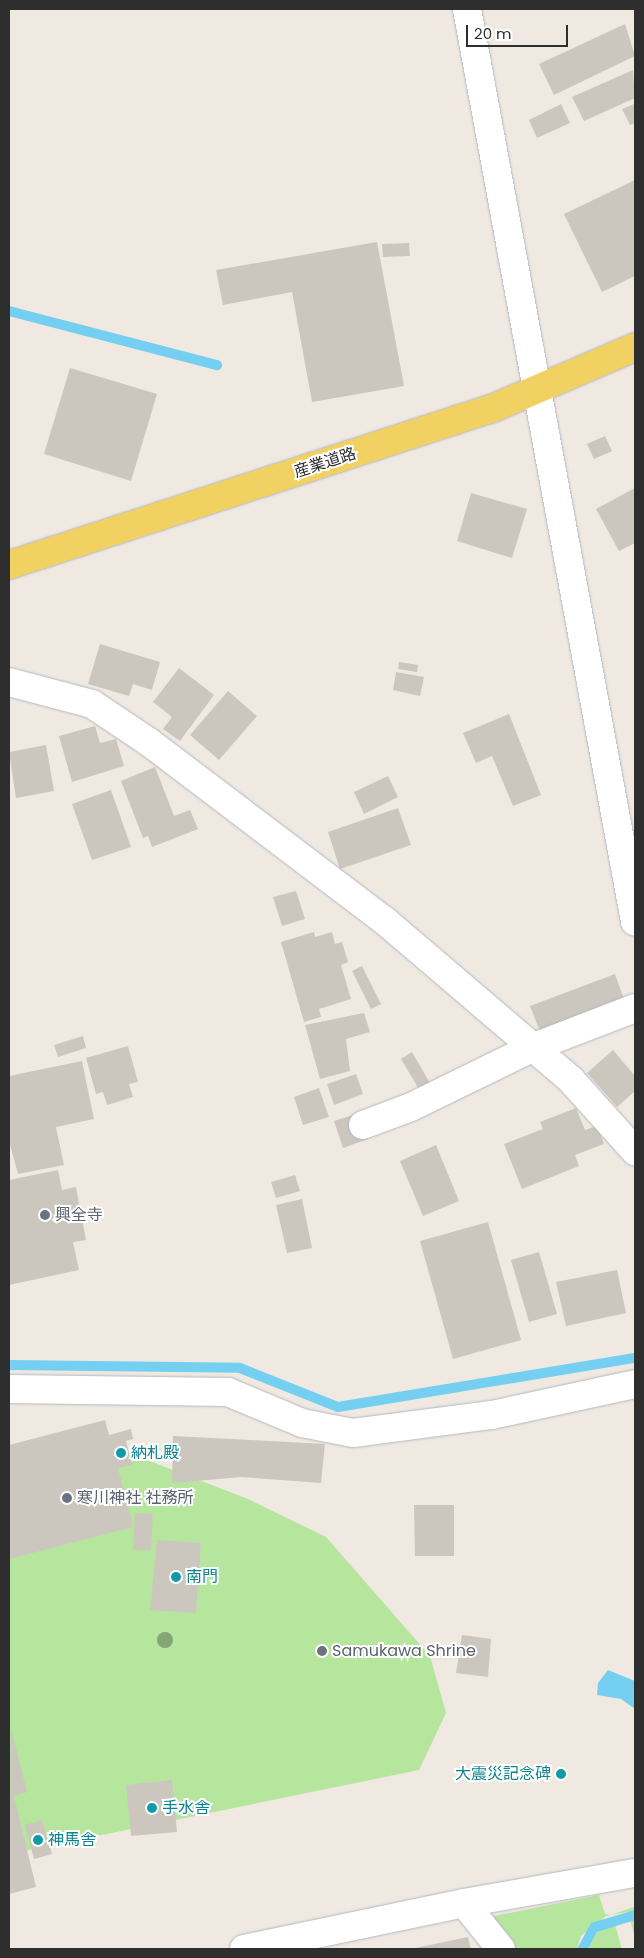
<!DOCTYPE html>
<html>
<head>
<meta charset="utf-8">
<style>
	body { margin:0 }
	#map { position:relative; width:644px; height:1958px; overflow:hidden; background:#efe9e1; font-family:Poppins,"Noto Sans JP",sans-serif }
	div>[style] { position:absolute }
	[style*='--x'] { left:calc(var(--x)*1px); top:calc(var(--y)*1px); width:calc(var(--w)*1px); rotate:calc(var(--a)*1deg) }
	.green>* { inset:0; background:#b6e59e }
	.water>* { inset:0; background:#75cff0 }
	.stream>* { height:10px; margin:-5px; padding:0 5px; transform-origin:5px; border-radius:5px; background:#75cff0 }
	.building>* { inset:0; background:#cbc7bf }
	.roads { filter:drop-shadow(0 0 1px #b4b7c1) drop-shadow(0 0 1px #b4b7c1) }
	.minor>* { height:28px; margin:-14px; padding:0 14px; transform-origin:14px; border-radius:14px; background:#fff }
	.major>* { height:28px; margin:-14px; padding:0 14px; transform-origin:14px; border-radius:14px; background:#f2d163 }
	.trees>* { width:16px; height:16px; margin:-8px; border-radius:50%; background:#84a574 }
	.dots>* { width:14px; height:14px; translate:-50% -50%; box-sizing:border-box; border:2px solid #fff; border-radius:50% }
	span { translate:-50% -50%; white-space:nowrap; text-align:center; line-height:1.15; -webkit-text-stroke:4px #fff; paint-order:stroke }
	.street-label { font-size:16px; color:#2e2e2e }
	.worship-label { font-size:16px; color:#5b616d }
	.left { translate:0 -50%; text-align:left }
	.culture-label { font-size:16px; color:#0d838f }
	.right { translate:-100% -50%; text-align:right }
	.frame { position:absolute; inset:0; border:10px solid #2e2e2e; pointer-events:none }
	.scale { position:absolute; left:466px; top:25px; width:102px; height:22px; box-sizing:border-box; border:2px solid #2e2e2e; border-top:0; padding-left:6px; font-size:15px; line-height:18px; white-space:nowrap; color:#2e2e2e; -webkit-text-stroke:4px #fff; paint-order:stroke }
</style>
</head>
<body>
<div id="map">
	<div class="green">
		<i style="clip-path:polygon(134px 1455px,248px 1499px,326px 1537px,430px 1656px,446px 1713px,419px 1770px,9px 1854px,9px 1518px,58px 1487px)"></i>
		<i style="clip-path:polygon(635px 1890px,635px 1938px,628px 1912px,606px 1916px,581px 1936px,577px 1949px,511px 1949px,489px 1917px,599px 1895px,605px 1914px,611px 1915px,634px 1907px)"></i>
		<i style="clip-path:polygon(615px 1925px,622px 1949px,588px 1949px,597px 1932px)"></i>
	</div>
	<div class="water">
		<i style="clip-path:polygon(608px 1670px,635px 1681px,635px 1709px,621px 1699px,597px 1695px,598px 1683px)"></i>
		<i style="clip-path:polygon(635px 1910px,635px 1920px,597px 1932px,588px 1949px,577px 1949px,591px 1923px)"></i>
	</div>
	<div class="stream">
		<i style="--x:9;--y:311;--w:215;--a:14.6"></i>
		<i style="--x:9;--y:1365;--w:231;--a:0.7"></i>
		<i style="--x:240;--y:1368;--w:105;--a:21.7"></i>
		<i style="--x:338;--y:1407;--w:301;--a:-9.4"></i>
	</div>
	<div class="building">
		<i style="clip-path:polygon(625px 24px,635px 56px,554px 95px,539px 64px)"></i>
		<i style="clip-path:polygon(633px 70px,635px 98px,584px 121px,572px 97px)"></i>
		<i style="clip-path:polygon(561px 104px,570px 123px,537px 138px,529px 120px)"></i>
		<i style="clip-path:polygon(634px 104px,635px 123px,630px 125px,622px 109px)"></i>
		<i style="clip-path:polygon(635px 180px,635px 276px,602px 292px,564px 214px)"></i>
		<i style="clip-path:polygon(377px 242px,404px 386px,312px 402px,292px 292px,223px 305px,216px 270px)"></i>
		<i style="clip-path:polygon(409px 243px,410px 256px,383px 257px,382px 244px)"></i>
		<i style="clip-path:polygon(70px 368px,157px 394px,131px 481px,44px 454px)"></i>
		<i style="clip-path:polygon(605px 436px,612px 451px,594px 459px,587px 444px)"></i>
		<i style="clip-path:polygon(635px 488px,635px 543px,619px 551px,596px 509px)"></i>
		<i style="clip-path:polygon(471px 493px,527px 509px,512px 558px,457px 541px)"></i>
		<i style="clip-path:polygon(100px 644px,160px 662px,152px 690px,133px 684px,129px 696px,88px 684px)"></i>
		<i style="clip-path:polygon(399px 662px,418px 665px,417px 672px,398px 669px)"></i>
		<i style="clip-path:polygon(179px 668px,214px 695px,180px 741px,163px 729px,172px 717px,153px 702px)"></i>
		<i style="clip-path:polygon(396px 672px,424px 677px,420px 696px,393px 690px)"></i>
		<i style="clip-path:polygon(228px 691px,257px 716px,219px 760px,190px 735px)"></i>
		<i style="clip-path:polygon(509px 714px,541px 795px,513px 806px,492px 756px,476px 763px,463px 733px)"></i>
		<i style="clip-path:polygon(95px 726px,100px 743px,116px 739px,124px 766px,72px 782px,59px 736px)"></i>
		<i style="clip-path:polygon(46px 745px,54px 791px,16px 798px,9px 752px)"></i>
		<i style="clip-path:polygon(155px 767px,174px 816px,190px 810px,198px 829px,152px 847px,148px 836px,143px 838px,121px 781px)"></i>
		<i style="clip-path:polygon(388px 776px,398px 797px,364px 814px,354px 792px)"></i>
		<i style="clip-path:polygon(111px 790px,131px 847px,92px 860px,72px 804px)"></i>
		<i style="clip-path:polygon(398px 808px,411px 845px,340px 869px,328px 832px)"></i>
		<i style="clip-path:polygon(296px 891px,305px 919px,282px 926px,273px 897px)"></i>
		<i style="clip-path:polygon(314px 932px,315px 937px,332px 932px,335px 944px,342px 942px,348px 962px,341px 965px,351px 999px,319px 1009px,321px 1017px,304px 1022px,281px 942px)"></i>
		<i style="clip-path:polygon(362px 966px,381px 1004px,371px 1009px,352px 971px)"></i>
		<i style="clip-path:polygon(615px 974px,625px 1002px,541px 1034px,530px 1006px)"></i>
		<i style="clip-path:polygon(364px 1013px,370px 1032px,346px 1039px,350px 1071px,320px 1079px,305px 1025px)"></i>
		<i style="clip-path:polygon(83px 1036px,86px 1048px,58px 1057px,54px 1045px)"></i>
		<i style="clip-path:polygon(128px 1046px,138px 1082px,129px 1084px,133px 1097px,107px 1105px,103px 1092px,96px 1094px,86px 1058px)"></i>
		<i style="clip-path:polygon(613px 1050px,635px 1076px,635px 1091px,617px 1107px,587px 1073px)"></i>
		<i style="clip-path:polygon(412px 1052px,431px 1085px,420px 1091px,401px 1059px)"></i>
		<i style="clip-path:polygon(82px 1061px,94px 1119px,56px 1127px,64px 1165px,18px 1174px,9px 1141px,9px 1076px)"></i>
		<i style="clip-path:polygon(356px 1074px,363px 1094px,334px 1105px,327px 1084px)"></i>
		<i style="clip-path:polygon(319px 1088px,329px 1117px,303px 1125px,294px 1097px)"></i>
		<i style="clip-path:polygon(576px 1108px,585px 1130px,597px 1126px,604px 1144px,575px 1155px,579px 1166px,522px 1189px,504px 1144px,543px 1129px,540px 1122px)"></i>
		<i style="clip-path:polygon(359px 1113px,368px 1139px,343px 1148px,334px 1121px)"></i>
		<i style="clip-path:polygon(436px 1145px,459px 1201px,423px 1216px,400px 1161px)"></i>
		<i style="clip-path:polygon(58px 1170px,62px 1190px,76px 1187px,86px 1240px,73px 1242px,79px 1270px,9px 1285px,9px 1180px)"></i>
		<i style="clip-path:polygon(295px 1175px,300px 1191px,276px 1198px,271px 1182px)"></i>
		<i style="clip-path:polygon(302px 1199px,312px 1248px,287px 1253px,276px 1205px)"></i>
		<i style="clip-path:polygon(488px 1222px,521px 1340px,453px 1359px,420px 1241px)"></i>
		<i style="clip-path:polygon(539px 1252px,557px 1314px,529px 1322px,511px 1260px)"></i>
		<i style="clip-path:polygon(617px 1270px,626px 1313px,566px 1326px,556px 1282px)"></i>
		<i style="clip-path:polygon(105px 1420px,109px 1435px,131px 1429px,133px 1439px,126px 1441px,132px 1465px,118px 1468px,133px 1527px,9px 1559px,9px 1445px)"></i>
		<i style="clip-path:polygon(173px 1436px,325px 1444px,321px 1483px,242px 1477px,172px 1483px)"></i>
		<i style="clip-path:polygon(414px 1505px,454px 1505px,454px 1556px,415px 1556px)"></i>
		<i style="clip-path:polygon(135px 1513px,153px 1514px,151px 1550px,133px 1550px)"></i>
		<i style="clip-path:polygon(157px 1540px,201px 1543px,196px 1613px,150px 1610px)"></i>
		<i style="clip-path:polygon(462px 1635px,491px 1639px,488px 1677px,456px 1673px)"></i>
		<i style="clip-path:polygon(11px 1728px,27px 1792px,14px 1796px,36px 1887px,9px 1894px)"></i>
		<i style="clip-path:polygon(172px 1780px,177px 1832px,131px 1836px,126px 1785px)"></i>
		<i style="clip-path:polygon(42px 1820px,52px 1854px,34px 1859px,25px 1825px)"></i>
		<i style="clip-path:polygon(468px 1937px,471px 1949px,415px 1949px,415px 1948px)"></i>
	</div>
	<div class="roads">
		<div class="minor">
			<i style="--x:467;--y:9;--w:928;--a:79.57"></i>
			<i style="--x:9;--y:682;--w:86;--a:14.8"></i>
			<i style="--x:92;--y:704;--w:69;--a:33.7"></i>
			<i style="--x:149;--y:742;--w:296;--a:37.2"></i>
			<i style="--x:385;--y:921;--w:245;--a:40.5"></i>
			<i style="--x:571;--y:1080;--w:96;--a:48"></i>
			<i style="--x:363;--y:1125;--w:51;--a:-20.6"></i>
			<i style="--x:411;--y:1107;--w:137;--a:-26"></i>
			<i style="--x:534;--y:1047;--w:108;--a:-21.1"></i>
			<i style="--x:9;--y:1389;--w:219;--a:0.8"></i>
			<i style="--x:228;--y:1392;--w:80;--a:22.7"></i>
			<i style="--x:302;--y:1423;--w:52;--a:11.1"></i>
			<i style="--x:353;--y:1433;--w:140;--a:-7.4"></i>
			<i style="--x:492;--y:1415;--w:146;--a:-12.2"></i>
			<i style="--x:464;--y:1903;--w:59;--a:51.2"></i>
			<i style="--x:244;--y:1949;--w:225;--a:-11.8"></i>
			<i style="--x:464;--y:1903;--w:174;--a:-10"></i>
		</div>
		<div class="major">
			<i style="--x:9;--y:565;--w:509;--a:-17.97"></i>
			<i style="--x:493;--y:408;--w:155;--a:-23.2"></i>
		</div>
	</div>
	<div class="trees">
		<i style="left:165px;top:1640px"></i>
	</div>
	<div class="dots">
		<i style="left:45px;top:1215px;background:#6b7280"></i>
		<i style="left:121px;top:1453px;background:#0f9aa8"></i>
		<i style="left:67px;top:1498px;background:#6b7280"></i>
		<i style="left:176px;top:1577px;background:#0f9aa8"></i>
		<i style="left:322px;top:1651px;background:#6b7280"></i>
		<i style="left:561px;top:1774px;background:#0f9aa8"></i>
		<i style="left:152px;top:1808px;background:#0f9aa8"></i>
		<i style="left:38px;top:1840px;background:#0f9aa8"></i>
	</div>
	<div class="street-label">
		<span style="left:325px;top:463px;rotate:-18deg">産業道路</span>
	</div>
	<div class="worship-label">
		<span class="left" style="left:55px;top:1215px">興全寺</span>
		<span class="left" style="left:77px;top:1498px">寒川神社 社務所</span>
		<span class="left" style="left:332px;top:1651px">Samukawa Shrine</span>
	</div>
	<div class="culture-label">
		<span class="left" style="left:131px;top:1453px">納札殿</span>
		<span class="left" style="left:186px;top:1577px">南門</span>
		<span class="right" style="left:551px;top:1774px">大震災記念碑</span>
		<span class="left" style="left:162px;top:1808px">手水舎</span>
		<span class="left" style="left:48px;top:1840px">神馬舎</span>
	</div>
	<div class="frame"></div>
	<div class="scale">20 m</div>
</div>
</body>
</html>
